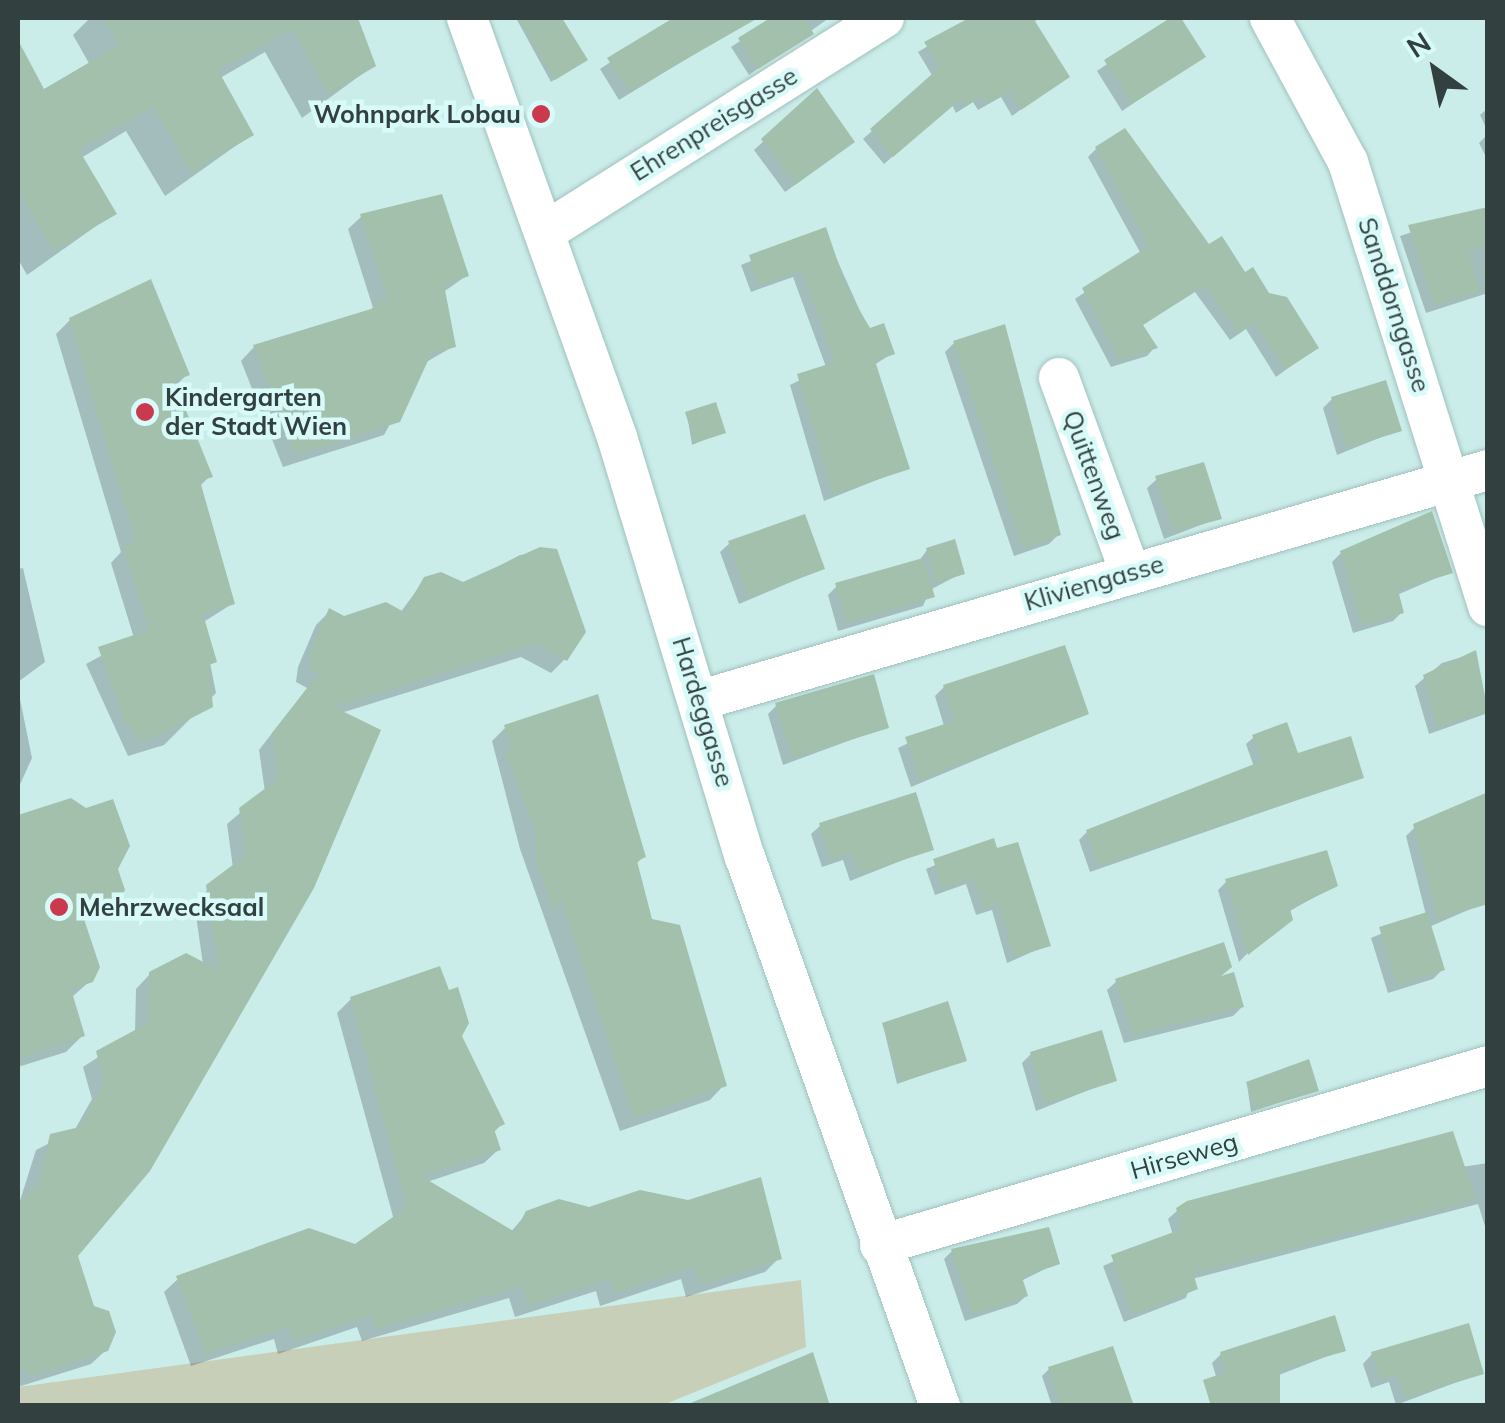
<!DOCTYPE html>
<html>
<head>
<meta charset="utf-8">
<style>
	body { margin:0 }
	#map { position:relative; width:1505px; height:1423px; overflow:hidden; background:#cbedea; font-family:Mulish,sans-serif }
	div>[style] { position:absolute }
	[style*='--x'] { left:calc(var(--x)*1px); top:calc(var(--y)*1px); width:calc(var(--w)*1px); rotate:calc(var(--a)*1deg) }
	.green>* { inset:0; background:#c8cfb9 }
	.shadow>* { inset:0; background:#0003 }
	.building>* { inset:0; background:#a2c0ac }
	.roads { filter:drop-shadow(0 0 2px #a0c1be) drop-shadow(0 0 2px #a0c1be) }
	.street>* { height:40px; margin:-20px; padding:0 20px; transform-origin:20px; border-radius:20px; background:#fff }
	.dots>* { width:28px; height:28px; translate:-50% -50%; box-sizing:border-box; border:5px solid #d8faf8; border-radius:50% }
	span { translate:-50% -50%; white-space:nowrap; text-align:center; line-height:1.15; -webkit-text-stroke:9px #d8faf8; paint-order:stroke }
	.poi-label { font-size:25px; color:#32403f; font-weight:700 }
	.right { translate:-100% -50%; text-align:right }
	.left { translate:0 -50%; text-align:left }
	.street-label { font-size:25px; color:#32403f }
	.frame { position:absolute; inset:0; border:20px solid #32403f; pointer-events:none }
	.north { position:absolute; left:1385px; top:20px; width:100px; height:100px; -webkit-text-stroke:8px #d8faf8; paint-order:stroke; rotate:327deg; font-size:28px; font-weight:700; line-height:40px; text-align:center; color:#32403f }
	.north::after { content:''; display:block; margin:auto; width:35px; height:45px; background:#32403f; clip-path:polygon(50% 0,100% 100%,50% 72%,0 100%) }
</style>
</head>
<body>
<div id="map">
	<div class="green">
		<i style="clip-path:polygon(801px 1280px,806px 1347px,663px 1405px,18px 1405px,18px 1387px)"></i>
	</div>
	<div class="shadow">
		<i style="clip-path:polygon(90px 18px,355px 18px,373px 66px,302px 118px,265px 52px,220px 78px,251px 135px,165px 196px,126px 131px,81px 158px,113px 214px,27px 275px,18px 259px,18px 56px,43px 93px,90px 65px,73px 35px)"></i>
		<i style="clip-path:polygon(516px 18px,555px 18px,581px 62px,551px 82px)"></i>
		<i style="clip-path:polygon(678px 18px,737px 18px,742px 25px,619px 100px,600px 69px)"></i>
		<i style="clip-path:polygon(775px 18px,829px 18px,749px 75px,731px 47px)"></i>
		<i style="clip-path:polygon(974px 18px,1040px 18px,1033px 22px,1066px 77px,1012px 116px,1001px 97px,978px 110px,973px 102px,956px 113px,952px 105px,884px 164px,863px 139px,933px 77px,918px 52px)"></i>
		<i style="clip-path:polygon(1175px 18px,1202px 57px,1122px 111px,1097px 71px)"></i>
		<i style="clip-path:polygon(816px 92px,843px 150px,785px 192px,754px 150px)"></i>
		<i style="clip-path:polygon(1488px 108px,1488px 132px,1480px 115px)"></i>
		<i style="clip-path:polygon(1488px 134px,1488px 161px,1479px 143px)"></i>
		<i style="clip-path:polygon(1096px 149px,1244px 276px,1311px 351px,1276px 377px,1246px 329px,1230px 340px,1195px 292px,1141px 326px,1155px 347px,1147px 356px,1111px 367px,1075px 299px,1141px 254px,1088px 157px)"></i>
		<i style="clip-path:polygon(1488px 207px,1488px 293px,1426px 313px,1400px 236px)"></i>
		<i style="clip-path:polygon(362px 216px,466px 276px,442px 293px,454px 346px,423px 364px,384px 435px,283px 467px,241px 361px,254px 347px,374px 311px,348px 229px)"></i>
		<i style="clip-path:polygon(824px 231px,869px 331px,893px 353px,874px 365px,907px 468px,824px 501px,790px 385px,826px 367px,793px 277px,751px 292px,741px 265px)"></i>
		<i style="clip-path:polygon(70px 320px,187px 374px,174px 388px,210px 476px,199px 487px,232px 604px,202px 623px,216px 693px,164px 745px,128px 756px,86px 664px,134px 638px,111px 563px,121px 552px,56px 334px)"></i>
		<i style="clip-path:polygon(954px 343px,1058px 535px,1049px 544px,1014px 556px,945px 352px)"></i>
		<i style="clip-path:polygon(1332px 399px,1399px 430px,1337px 455px,1323px 408px)"></i>
		<i style="clip-path:polygon(687px 414px,723px 432px,692px 445px)"></i>
		<i style="clip-path:polygon(1157px 479px,1219px 518px,1164px 539px,1147px 488px)"></i>
		<i style="clip-path:polygon(730px 543px,822px 569px,739px 604px,720px 552px)"></i>
		<i style="clip-path:polygon(927px 550px,962px 573px,930px 590px,923px 606px,838px 631px,828px 595px,837px 586px,919px 561px)"></i>
		<i style="clip-path:polygon(555px 551px,565px 659px,551px 673px,521px 657px,341px 713px,378px 732px,75px 1255px,106px 1350px,91px 1364px,18px 1387px,18px 1207px,36px 1150px,74px 1131px,92px 1099px,83px 1067px,135px 1033px,136px 989px,150px 974px,203px 964px,194px 902px,233px 868px,227px 824px,265px 792px,259px 750px,307px 688px,296px 682px,298px 667px,316px 625px,330px 611px,344px 619px,400px 613px,425px 579px,463px 585px,520px 555px)"></i>
		<i style="clip-path:polygon(1341px 553px,1450px 572px,1397px 595px,1402px 612px,1393px 621px,1353px 633px,1332px 562px)"></i>
		<i style="clip-path:polygon(23px 568px,45px 662px,18px 682px,18px 569px)"></i>
		<i style="clip-path:polygon(1475px 653px,1488px 713px,1429px 734px,1415px 686px,1442px 663px)"></i>
		<i style="clip-path:polygon(944px 687px,1086px 714px,911px 787px,898px 748px,944px 726px,935px 696px)"></i>
		<i style="clip-path:polygon(18px 689px,32px 758px,18px 789px)"></i>
		<i style="clip-path:polygon(777px 705px,886px 727px,783px 765px,768px 714px)"></i>
		<i style="clip-path:polygon(506px 727px,643px 857px,636px 864px,650px 921px,724px 1085px,710px 1100px,620px 1131px,520px 849px,492px 741px)"></i>
		<i style="clip-path:polygon(1254px 737px,1361px 778px,1090px 872px,1079px 840px,1087px 832px,1254px 767px,1246px 744px)"></i>
		<i style="clip-path:polygon(70px 800px,115px 869px,116px 900px,83px 922px,91px 980px,71px 998px,83px 1035px,66px 1052px,18px 1067px,18px 818px)"></i>
		<i style="clip-path:polygon(821px 825px,931px 849px,850px 881px,843px 860px,822px 867px,811px 834px)"></i>
		<i style="clip-path:polygon(1415px 827px,1482px 904px,1429px 927px,1442px 970px,1433px 979px,1388px 993px,1371px 938px,1426px 915px,1406px 836px)"></i>
		<i style="clip-path:polygon(992px 841px,1048px 945px,1007px 963px,992px 910px,976px 915px,966px 884px,935px 895px,926px 869px)"></i>
		<i style="clip-path:polygon(1227px 881px,1336px 885px,1288px 912px,1239px 962px,1218px 890px)"></i>
		<i style="clip-path:polygon(1216px 980px,1242px 1007px,1233px 1016px,1124px 1043px,1107px 990px,1117px 981px)"></i>
		<i style="clip-path:polygon(351px 999px,459px 1036px,502px 1124px,493px 1133px,498px 1150px,484px 1163px,427px 1182px,510px 1233px,527px 1213px,779px 1258px,765px 1272px,686px 1297px,681px 1279px,600px 1306px,596px 1291px,515px 1317px,509px 1298px,362px 1341px,357px 1327px,278px 1354px,274px 1339px,191px 1366px,164px 1292px,178px 1279px,355px 1247px,394px 1220px,337px 1013px)"></i>
		<i style="clip-path:polygon(883px 1025px,964px 1060px,897px 1084px)"></i>
		<i style="clip-path:polygon(1031px 1054px,1114px 1080px,1036px 1111px,1022px 1063px)"></i>
		<i style="clip-path:polygon(1247px 1084px,1316px 1090px,1251px 1112px)"></i>
		<i style="clip-path:polygon(1488px 1163px,1488px 1236px,1478px 1204px,1192px 1279px,1186px 1298px,1124px 1322px,1103px 1266px,1173px 1235px,1168px 1219px,1178px 1210px)"></i>
		<i style="clip-path:polygon(952px 1251px,1057px 1263px,1021px 1281px,1026px 1296px,1017px 1304px,965px 1321px,944px 1259px)"></i>
		<i style="clip-path:polygon(1343px 1350px,1279px 1375px,1275px 1396px,1225px 1406px,1212px 1363px,1221px 1354px)"></i>
		<i style="clip-path:polygon(1372px 1354px,1481px 1373px,1396px 1405px,1389px 1382px,1371px 1388px,1363px 1364px)"></i>
		<i style="clip-path:polygon(1049px 1369px,1124px 1406px,1052px 1406px,1042px 1376px)"></i>
	</div>
	<div class="building">
		<i style="clip-path:polygon(103px 18px,358px 18px,376px 66px,329px 94px,292px 29px,218px 70px,254px 135px,191px 172px,153px 107px,79px 150px,117px 214px,53px 251px,18px 188px,18px 40px,44px 89px,119px 45px)"></i>
		<i style="clip-path:polygon(518px 18px,562px 18px,588px 60px,555px 80px)"></i>
		<i style="clip-path:polygon(673px 18px,758px 18px,629px 92px,607px 58px)"></i>
		<i style="clip-path:polygon(770px 18px,804px 18px,814px 34px,758px 69px,738px 38px)"></i>
		<i style="clip-path:polygon(969px 18px,1033px 18px,1070px 77px,1021px 110px,1010px 91px,987px 104px,982px 96px,965px 107px,961px 99px,893px 157px,870px 129px,940px 67px,924px 42px)"></i>
		<i style="clip-path:polygon(1170px 18px,1181px 18px,1206px 57px,1132px 104px,1104px 60px)"></i>
		<i style="clip-path:polygon(817px 88px,855px 142px,795px 185px,761px 139px)"></i>
		<i style="clip-path:polygon(1125px 128px,1209px 244px,1222px 236px,1245px 272px,1253px 267px,1269px 293px,1287px 297px,1319px 348px,1285px 370px,1255px 323px,1239px 333px,1204px 285px,1143px 325px,1158px 348px,1119px 360px,1082px 288px,1149px 246px,1095px 147px)"></i>
		<i style="clip-path:polygon(442px 194px,469px 276px,444px 285px,456px 347px,431px 354px,400px 422px,296px 455px,253px 345px,371px 309px,387px 297px,360px 214px)"></i>
		<i style="clip-path:polygon(1488px 207px,1488px 246px,1468px 252px,1480px 292px,1434px 305px,1408px 225px)"></i>
		<i style="clip-path:polygon(826px 227px,847px 289px,870px 328px,884px 323px,895px 354px,875px 361px,910px 469px,833px 494px,797px 374px,835px 362px,801px 270px,759px 285px,749px 255px)"></i>
		<i style="clip-path:polygon(151px 279px,190px 375px,174px 381px,213px 477px,200px 481px,235px 604px,203px 614px,217px 662px,209px 665px,213px 707px,143px 743px,126px 724px,98px 647px,149px 630px,123px 546px,135px 541px,69px 318px)"></i>
		<i style="clip-path:polygon(1005px 324px,1061px 535px,1023px 549px,953px 341px)"></i>
		<i style="clip-path:polygon(1386px 380px,1402px 431px,1346px 448px,1331px 397px)"></i>
		<i style="clip-path:polygon(716px 402px,726px 433px,695px 443px,685px 412px)"></i>
		<i style="clip-path:polygon(1204px 462px,1222px 519px,1173px 532px,1155px 476px)"></i>
		<i style="clip-path:polygon(1432px 511px,1453px 573px,1398px 590px,1404px 613px,1362px 626px,1340px 551px)"></i>
		<i style="clip-path:polygon(805px 514px,825px 569px,748px 597px,728px 541px)"></i>
		<i style="clip-path:polygon(955px 539px,965px 574px,936px 583px,926px 548px)"></i>
		<i style="clip-path:polygon(540px 547px,557px 549px,586px 632px,567px 661px,536px 644px,334px 707px,381px 730px,314px 888px,150px 1171px,78px 1256px,94px 1306px,109px 1311px,116px 1332px,108px 1351px,35px 1375px,18px 1368px,18px 1204px,39px 1183px,50px 1134px,80px 1127px,104px 1083px,96px 1051px,148px 1023px,149px 972px,186px 953px,219px 970px,206px 885px,246px 855px,239px 808px,278px 779px,272px 733px,319px 674px,309px 668px,311px 651px,329px 608px,344px 616px,386px 602px,404px 612px,424px 577px,441px 572px,463px 582px)"></i>
		<i style="clip-path:polygon(923px 558px,935px 597px,847px 623px,835px 583px)"></i>
		<i style="clip-path:polygon(1065px 645px,1089px 714px,920px 780px,905px 737px,954px 721px,943px 685px)"></i>
		<i style="clip-path:polygon(1476px 650px,1488px 712px,1438px 727px,1423px 675px)"></i>
		<i style="clip-path:polygon(874px 674px,889px 728px,792px 758px,775px 703px)"></i>
		<i style="clip-path:polygon(598px 694px,646px 857px,637px 861px,652px 919px,680px 925px,727px 1086px,634px 1118px,561px 899px,554px 912px,536px 862px,536px 833px,505px 752px,512px 749px,504px 725px)"></i>
		<i style="clip-path:polygon(1287px 722px,1298px 753px,1351px 736px,1364px 778px,1098px 866px,1086px 830px,1262px 761px,1252px 735px)"></i>
		<i style="clip-path:polygon(916px 792px,934px 850px,859px 874px,852px 853px,831px 860px,819px 823px)"></i>
		<i style="clip-path:polygon(1488px 792px,1488px 904px,1438px 919px,1413px 824px)"></i>
		<i style="clip-path:polygon(71px 798px,86px 808px,113px 799px,130px 846px,118px 869px,125px 890px,119px 901px,82px 913px,100px 967px,93px 982px,71px 989px,85px 1036px,18px 1058px,18px 815px)"></i>
		<i style="clip-path:polygon(994px 838px,997px 848px,1018px 842px,1051px 946px,1014px 957px,999px 904px,984px 909px,973px 878px,943px 889px,933px 859px)"></i>
		<i style="clip-path:polygon(1327px 850px,1338px 886px,1290px 909px,1293px 920px,1248px 955px,1225px 879px)"></i>
		<i style="clip-path:polygon(1427px 912px,1445px 970px,1397px 985px,1379px 927px)"></i>
		<i style="clip-path:polygon(1224px 942px,1232px 967px,1221px 976px,1234px 972px,1244px 1007px,1133px 1035px,1115px 979px)"></i>
		<i style="clip-path:polygon(440px 966px,449px 990px,458px 987px,469px 1023px,462px 1036px,505px 1124px,494px 1129px,501px 1150px,421px 1176px,515px 1232px,526px 1211px,559px 1199px,589px 1207px,640px 1190px,688px 1200px,761px 1177px,782px 1259px,700px 1285px,694px 1267px,614px 1293px,610px 1279px,528px 1305px,522px 1286px,376px 1329px,371px 1315px,292px 1341px,288px 1327px,205px 1354px,176px 1276px,309px 1228px,355px 1244px,407px 1207px,350px 997px)"></i>
		<i style="clip-path:polygon(948px 1001px,967px 1061px,901px 1082px,882px 1023px)"></i>
		<i style="clip-path:polygon(1102px 1030px,1117px 1081px,1045px 1104px,1030px 1052px)"></i>
		<i style="clip-path:polygon(1309px 1059px,1319px 1091px,1255px 1110px,1246px 1082px)"></i>
		<i style="clip-path:polygon(1453px 1131px,1476px 1200px,1193px 1273px,1198px 1289px,1133px 1315px,1111px 1255px,1182px 1229px,1176px 1208px,1187px 1201px)"></i>
		<i style="clip-path:polygon(1049px 1227px,1060px 1264px,1022px 1277px,1028px 1296px,973px 1315px,951px 1249px)"></i>
		<i style="clip-path:polygon(1335px 1315px,1346px 1351px,1280px 1370px,1280px 1406px,1211px 1406px,1203px 1380px,1226px 1372px,1220px 1352px)"></i>
		<i style="clip-path:polygon(1469px 1323px,1484px 1374px,1405px 1398px,1398px 1374px,1380px 1380px,1371px 1352px)"></i>
		<i style="clip-path:polygon(1113px 1346px,1134px 1406px,1061px 1406px,1048px 1367px)"></i>
		<i style="clip-path:polygon(813px 1352px,830px 1406px,686px 1406px,686px 1405px)"></i>
	</div>
	<div class="roads">
		<div class="street">
			<i style="--x:467;--y:18;--w:445;--a:70.3"></i>
			<i style="--x:617;--y:437;--w:439;--a:73.1"></i>
			<i style="--x:745;--y:857;--w:583;--a:70.45"></i>
			<i style="--x:1270;--y:18;--w:164;--a:61.6"></i>
			<i style="--x:1348;--y:162;--w:466;--a:72.5"></i>
			<i style="--x:545;--y:232;--w:401;--a:-32.3"></i>
			<i style="--x:1059;--y:378;--w:207;--a:69.9"></i>
			<i style="--x:701;--y:700;--w:820;--a:-16.29"></i>
			<i style="--x:880;--y:1245;--w:634;--a:-16.4"></i>
		</div>
	</div>
	<div class="dots">
		<i style="left:541px;top:114px;background:#ca3a4e"></i>
		<i style="left:145px;top:412px;background:#ca3a4e"></i>
		<i style="left:59px;top:907px;background:#ca3a4e"></i>
	</div>
	<div class="poi-label">
		<span class="right" style="left:521px;top:114px">Wohnpark Lobau</span>
		<span class="left" style="left:165px;top:412px">Kindergarten<br>der Stadt Wien</span>
		<span class="left" style="left:79px;top:907px">Mehrzwecksaal</span>
	</div>
	<div class="street-label">
		<span style="left:714px;top:124px;rotate:-32deg">Ehrenpreisgasse</span>
		<span style="left:1394px;top:305px;rotate:72deg">Sanddorngasse</span>
		<span style="left:1094px;top:475px;rotate:70deg">Quittenweg</span>
		<span style="left:1094px;top:583px;rotate:-16deg">Kliviengasse</span>
		<span style="left:703px;top:712px;rotate:73deg">Hardeggasse</span>
		<span style="left:1184px;top:1156px;rotate:-16deg">Hirseweg</span>
	</div>
	<div class="frame"></div>
	<div class="north">N</div>
</div>
</body>
</html>
